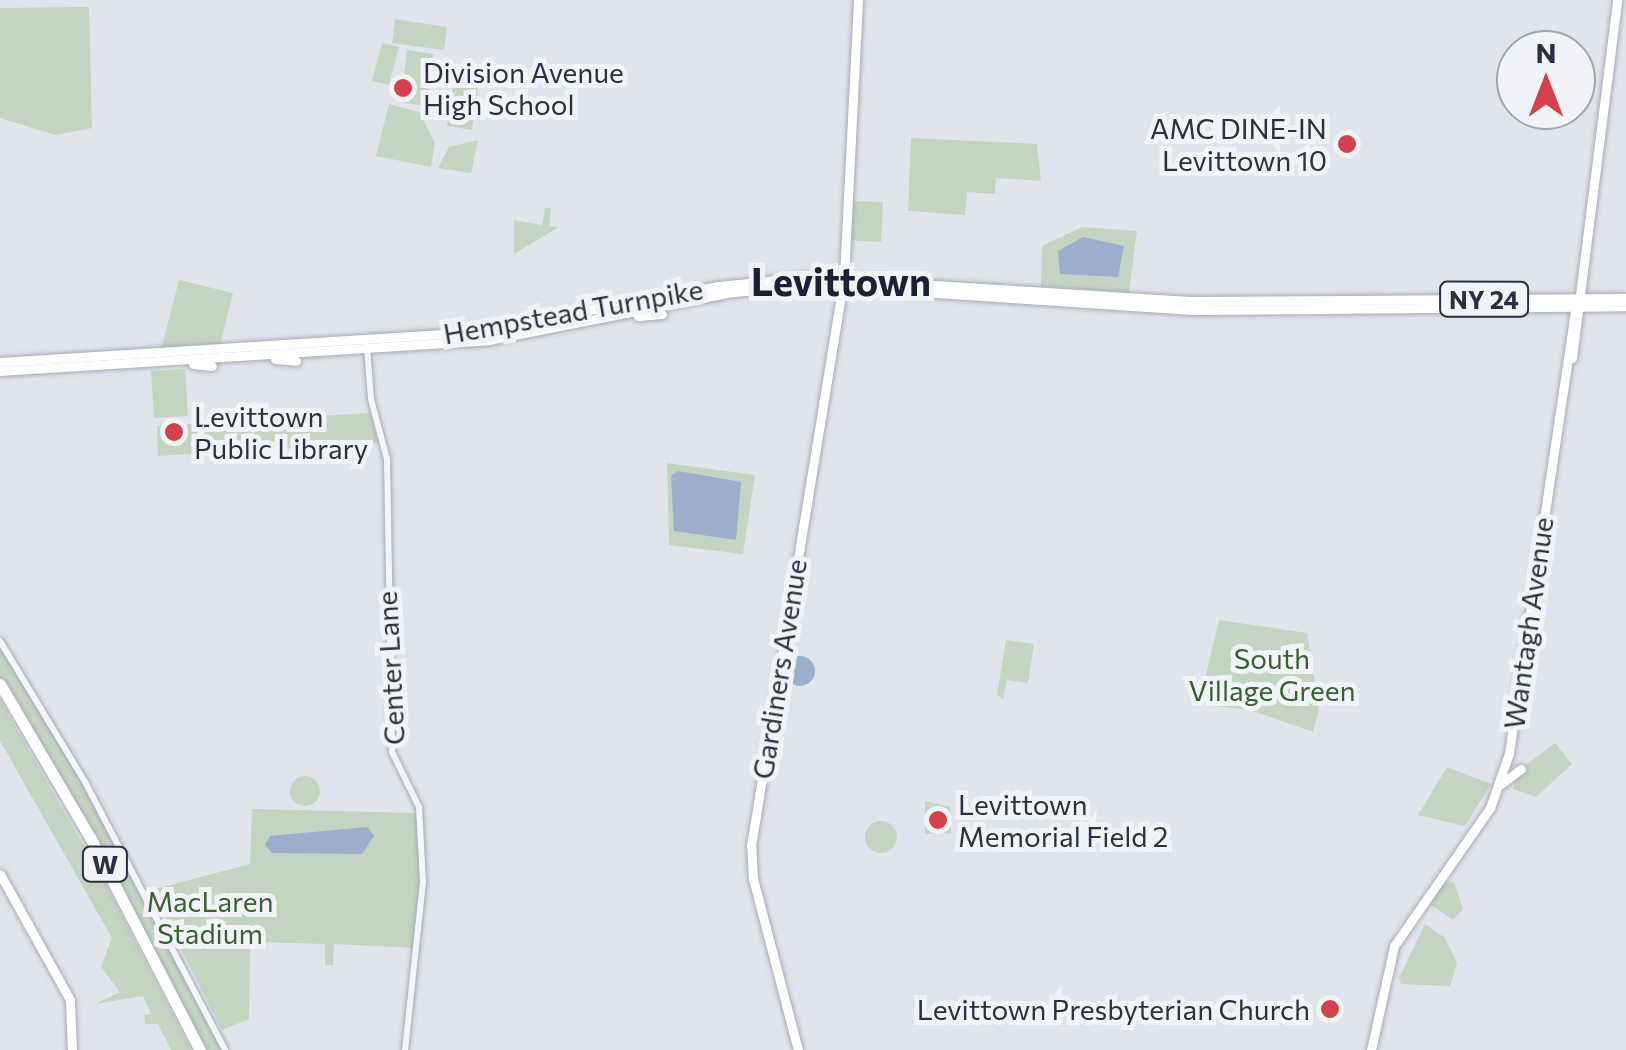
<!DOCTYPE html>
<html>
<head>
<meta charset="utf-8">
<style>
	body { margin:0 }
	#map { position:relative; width:1626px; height:1050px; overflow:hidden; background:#e1e4ea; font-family:Commissioner,sans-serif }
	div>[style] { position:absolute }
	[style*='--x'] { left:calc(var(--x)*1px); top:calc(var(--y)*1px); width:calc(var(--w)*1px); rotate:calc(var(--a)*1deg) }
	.green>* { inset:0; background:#c5d4c2 }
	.round { border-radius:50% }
	.water>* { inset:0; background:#9baecb }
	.roads { filter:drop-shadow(0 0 2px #a6aab4) drop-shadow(0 0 2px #a6aab4) }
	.minor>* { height:6px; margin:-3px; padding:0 3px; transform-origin:3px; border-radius:3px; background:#f4f5f8 }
	.major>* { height:9px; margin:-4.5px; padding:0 4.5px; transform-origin:4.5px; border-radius:4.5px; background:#fff }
	.highway>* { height:11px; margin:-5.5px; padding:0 5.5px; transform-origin:5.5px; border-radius:5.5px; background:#fff }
	.dots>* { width:28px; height:28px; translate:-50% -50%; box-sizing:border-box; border:5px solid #f1f3f7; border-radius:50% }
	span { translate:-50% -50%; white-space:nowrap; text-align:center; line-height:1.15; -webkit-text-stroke:10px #f1f3f7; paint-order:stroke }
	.shield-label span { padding:2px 8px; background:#f1f3f7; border:2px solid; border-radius:8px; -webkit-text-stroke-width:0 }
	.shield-label { font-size:25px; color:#293042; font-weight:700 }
	.poi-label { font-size:28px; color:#293042 }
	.left { translate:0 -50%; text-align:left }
	.right { translate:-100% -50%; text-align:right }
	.street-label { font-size:28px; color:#293042 }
	.park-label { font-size:28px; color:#3a5f35 }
	.district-label { font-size:38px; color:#1b2133; font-weight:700 }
	.north { position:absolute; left:1496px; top:30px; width:100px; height:100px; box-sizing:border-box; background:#f1f3f7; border:2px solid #a1a5af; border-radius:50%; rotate:0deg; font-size:28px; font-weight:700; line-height:40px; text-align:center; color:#293042 }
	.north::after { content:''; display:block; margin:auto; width:35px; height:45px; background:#d3424c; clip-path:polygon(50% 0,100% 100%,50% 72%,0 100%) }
</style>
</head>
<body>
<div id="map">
	<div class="green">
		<i style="clip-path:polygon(89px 7px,92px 128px,56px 135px,0 118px,0 8px)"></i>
		<i style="clip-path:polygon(395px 19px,447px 27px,444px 50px,392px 43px)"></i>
		<i style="clip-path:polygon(382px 43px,399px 47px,389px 85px,372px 81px)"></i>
		<i style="clip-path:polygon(407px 50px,433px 54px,425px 106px,400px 102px)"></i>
		<i style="clip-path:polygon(455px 69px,480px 73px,472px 130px,447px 126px)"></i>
		<i style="clip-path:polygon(389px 104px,419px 112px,435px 143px,431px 167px,376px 156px)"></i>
		<i style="clip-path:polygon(911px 138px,1037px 144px,1041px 181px,996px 178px,995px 194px,967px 192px,965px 215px,908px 211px)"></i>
		<i style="clip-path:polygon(478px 140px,471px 173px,438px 168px,449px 147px)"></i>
		<i style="clip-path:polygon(849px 201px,883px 202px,881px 242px,847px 240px)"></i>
		<i style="clip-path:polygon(545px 208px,551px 208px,549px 226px,559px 227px,514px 254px,514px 220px,542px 225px)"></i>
		<i style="clip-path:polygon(1082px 227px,1137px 231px,1129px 293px,1041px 286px,1042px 246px)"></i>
		<i style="clip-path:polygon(179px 280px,233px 293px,220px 345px,161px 350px)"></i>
		<i style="clip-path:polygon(185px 369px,188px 416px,154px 418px,151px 371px)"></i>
		<i style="clip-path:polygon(370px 413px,379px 443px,158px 456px,157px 426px)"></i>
		<i style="clip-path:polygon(667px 463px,755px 475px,743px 554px,669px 545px)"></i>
		<i style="clip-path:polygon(1219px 620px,1307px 633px,1319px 709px,1313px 732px,1250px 710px,1199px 704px)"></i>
		<i style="clip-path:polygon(1006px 640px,1034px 644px,1028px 683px,1007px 680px,1003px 699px,997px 695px)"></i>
		<i style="clip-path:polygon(0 648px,55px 732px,224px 1050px,203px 1050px,0 678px)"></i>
		<i style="clip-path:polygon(0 700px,105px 883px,191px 1050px,171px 1050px,158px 1024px,145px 1024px,144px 1015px,151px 1014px,143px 996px,95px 1004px,120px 992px,101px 967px,112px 938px,0 741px)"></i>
		<i style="clip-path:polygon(1555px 743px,1572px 764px,1536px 797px,1513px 789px,1517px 772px)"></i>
		<i style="clip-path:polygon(1447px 767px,1491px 784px,1465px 826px,1418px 815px)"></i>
		<i class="round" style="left:290px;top:776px;width:30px;height:30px"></i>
		<i style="clip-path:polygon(925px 801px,950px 807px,951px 833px,925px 834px)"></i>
		<i style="clip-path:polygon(252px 809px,418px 813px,421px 881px,413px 948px,334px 944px,333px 965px,325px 965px,325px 944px,250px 942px,249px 1019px,222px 1030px,151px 890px,250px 864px)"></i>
		<i class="round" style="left:865px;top:821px;width:32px;height:32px"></i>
		<i style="clip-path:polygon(1454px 882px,1463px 909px,1453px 920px,1422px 899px,1432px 885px)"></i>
		<i style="clip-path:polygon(1425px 924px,1445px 938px,1457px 963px,1450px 986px,1401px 984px,1399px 978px)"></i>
	</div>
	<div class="water">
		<i style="clip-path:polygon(1083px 237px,1124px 246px,1118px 277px,1060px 274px,1058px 251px)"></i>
		<i style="clip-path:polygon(678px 471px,741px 482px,736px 540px,674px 531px,671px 476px)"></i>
		<i class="round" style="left:785px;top:656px;width:30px;height:30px"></i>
		<i style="clip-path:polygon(367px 827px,374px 836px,362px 854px,272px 853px,265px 845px,270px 836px)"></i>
	</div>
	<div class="roads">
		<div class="minor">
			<i style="--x:367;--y:346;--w:53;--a:85.7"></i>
			<i style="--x:371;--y:399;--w:62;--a:75.1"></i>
			<i style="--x:387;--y:459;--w:293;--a:89"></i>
			<i style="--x:392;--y:752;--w:61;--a:63.9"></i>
			<i style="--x:419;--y:807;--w:75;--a:86.9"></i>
			<i style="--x:423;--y:882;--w:169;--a:96.1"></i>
			<i style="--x:0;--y:641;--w:165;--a:58.9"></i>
			<i style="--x:85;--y:782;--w:302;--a:62.4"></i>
		</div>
		<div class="major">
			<i style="--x:638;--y:316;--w:24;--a:-5"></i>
			<i style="--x:1572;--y:358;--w:361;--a:-82.8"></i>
			<i style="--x:275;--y:359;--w:21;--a:5"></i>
			<i style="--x:0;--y:362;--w:468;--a:-3.6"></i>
			<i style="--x:467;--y:333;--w:256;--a:-10.6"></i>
			<i style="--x:719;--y:286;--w:88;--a:-5.8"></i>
			<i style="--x:807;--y:277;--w:387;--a:3.6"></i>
			<i style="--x:1193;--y:301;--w:433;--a:-0.4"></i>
			<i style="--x:193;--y:364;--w:19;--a:6"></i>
			<i style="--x:0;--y:371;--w:489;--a:-3.6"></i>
			<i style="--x:488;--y:340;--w:250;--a:-11.1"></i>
			<i style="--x:733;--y:292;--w:83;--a:-4.8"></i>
			<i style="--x:816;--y:285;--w:381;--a:3.8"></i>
			<i style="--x:1196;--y:310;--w:430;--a:-0.5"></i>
			<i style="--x:1501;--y:784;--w:25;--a:-37"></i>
			<i style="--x:0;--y:874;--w:144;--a:60.9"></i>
			<i style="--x:70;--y:1000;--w:50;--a:87.7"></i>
			<i style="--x:798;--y:1050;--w:177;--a:-104.7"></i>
			<i style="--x:753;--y:879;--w:33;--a:-93"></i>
			<i style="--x:751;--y:846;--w:577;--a:-80.72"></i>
			<i style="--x:844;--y:277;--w:277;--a:-87.1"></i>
			<i style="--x:1371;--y:1050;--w:107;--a:-77.5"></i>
			<i style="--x:1394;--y:946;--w:168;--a:-55.2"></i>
			<i style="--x:1490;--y:808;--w:58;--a:-70.9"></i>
			<i style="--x:1509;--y:753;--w:452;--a:-81.5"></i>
		</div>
		<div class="highway">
			<i style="--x:0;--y:684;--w:182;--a:59.6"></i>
			<i style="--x:92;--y:841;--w:235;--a:62.7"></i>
		</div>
	</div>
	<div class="dots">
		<i style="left:403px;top:88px;background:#d3424c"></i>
		<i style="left:1347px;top:144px;background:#d3424c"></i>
		<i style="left:174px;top:432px;background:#d3424c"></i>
		<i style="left:938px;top:820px;background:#d3424c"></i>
		<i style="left:1330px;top:1009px;background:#d3424c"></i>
	</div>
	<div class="shield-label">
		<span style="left:1484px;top:299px">NY 24</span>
		<span style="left:105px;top:864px">W</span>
	</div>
	<div class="poi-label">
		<span class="left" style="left:423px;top:88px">Division Avenue<br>High School</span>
		<span class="right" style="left:1327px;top:144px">AMC DINE-IN<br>Levittown 10</span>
		<span class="left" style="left:194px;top:432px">Levittown<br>Public Library</span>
		<span class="left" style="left:958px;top:820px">Levittown<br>Memorial Field 2</span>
		<span class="right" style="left:1310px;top:1009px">Levittown Presbyterian Church</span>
	</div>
	<div class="street-label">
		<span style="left:573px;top:311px;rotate:-10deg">Hempstead Turnpike</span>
		<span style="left:1528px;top:623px;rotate:-82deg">Wantagh Avenue</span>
		<span style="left:390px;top:668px;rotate:-93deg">Center Lane</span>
		<span style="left:779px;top:669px;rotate:-81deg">Gardiners Avenue</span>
	</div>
	<div class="park-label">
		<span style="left:1272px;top:674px">South<br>Village Green</span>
		<span style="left:210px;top:917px">MacLaren<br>Stadium</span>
	</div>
	<div class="district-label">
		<span style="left:841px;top:281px">Levittown</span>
	</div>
	<div class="north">N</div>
</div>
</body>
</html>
